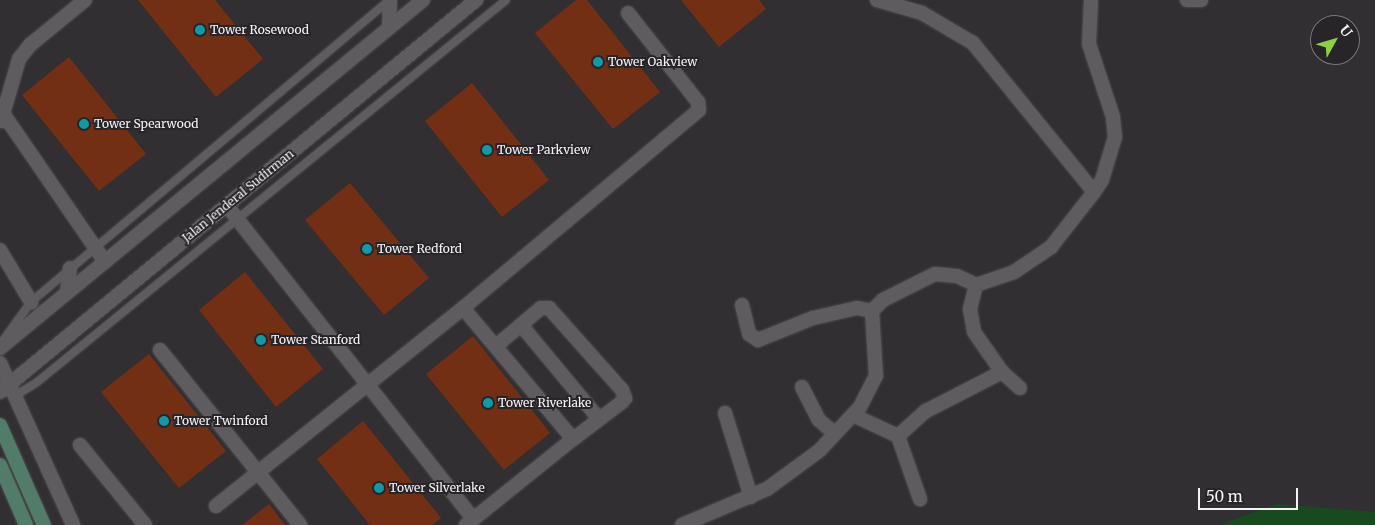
<!DOCTYPE html>
<html>
<head>
<meta charset="utf-8">
<style>
	body { margin:0 }
	#map { position:relative; width:1375px; height:525px; overflow:hidden; background:#322f33; font-family:Merriweather,serif }
	div>[style] { position:absolute }
	[style*='--x'] { left:calc(var(--x)*1px); top:calc(var(--y)*1px); width:calc(var(--w)*1px); rotate:calc(var(--a)*1deg) }
	.green>* { inset:0; background:#19491f }
	.building>* { inset:0; background:#732f14 }
	.roads { filter:drop-shadow(0 0 1px #4e4c4f) drop-shadow(0 0 1px #4e4c4f) }
	.service>* { height:8px; margin:-4px; padding:0 4px; transform-origin:4px; border-radius:4px; background:#5f5c60 }
	.minor>* { height:14px; margin:-7px; padding:0 7px; transform-origin:7px; border-radius:7px; background:#5f5c60 }
	.tertiary>* { height:14px; margin:-7px; padding:0 7px; transform-origin:7px; border-radius:7px; background:#5f5c60 }
	.secondary>* { height:14px; margin:-7px; padding:0 7px; transform-origin:7px; border-radius:7px; background:#527c6a }
	.dots>* { width:14px; height:14px; translate:-50% -50%; box-sizing:border-box; border:2px solid #282529; border-radius:50% }
	span { translate:-50% -50%; white-space:nowrap; text-align:center; line-height:1.15; -webkit-text-stroke:4px #282529; paint-order:stroke }
	.poi-label { font-size:12px; color:#f4f2f5 }
	.left { translate:0 -50%; text-align:left }
	.street-label { font-size:12px; color:#f4f2f5 }
	.north { position:absolute; left:1310px; top:15px; width:50px; height:50px; box-sizing:border-box; background:#282529; border:1px solid #7a777b; border-radius:50%; rotate:51deg; font-size:14px; font-weight:700; line-height:20px; text-align:center; color:#f4f2f5 }
	.north::after { content:''; display:block; margin:auto; width:18px; height:22px; background:#8dce44; clip-path:polygon(50% 0,100% 100%,50% 72%,0 100%) }
	.scale { position:absolute; left:1198px; top:488px; width:100px; height:22px; box-sizing:border-box; border:2px solid #f4f2f5; border-top:0; padding-left:6px; font-size:15px; line-height:18px; white-space:nowrap; color:#f4f2f5; -webkit-text-stroke:4px #282529; paint-order:stroke }
</style>
</head>
<body>
<div id="map">
	<div class="green">
		<i style="clip-path:polygon(1277px 504px,1375px 512px,1375px 525px,1219px 525px)"></i>
	</div>
	<div class="building">
		<i style="clip-path:polygon(138px 0,215px 0,263px 59px,216px 97px)"></i>
		<i style="clip-path:polygon(576px 0,587px 0,660px 92px,613px 129px,535px 33px)"></i>
		<i style="clip-path:polygon(681px 0,759px 0,766px 9px,719px 47px)"></i>
		<i style="clip-path:polygon(69px 57px,146px 154px,99px 191px,22px 95px)"></i>
		<i style="clip-path:polygon(472px 83px,549px 180px,502px 217px,425px 121px)"></i>
		<i style="clip-path:polygon(350px 183px,429px 278px,384px 315px,305px 220px)"></i>
		<i style="clip-path:polygon(245px 272px,323px 369px,276px 407px,199px 310px)"></i>
		<i style="clip-path:polygon(473px 336px,550px 433px,504px 470px,426px 374px)"></i>
		<i style="clip-path:polygon(149px 354px,226px 451px,179px 488px,101px 392px)"></i>
		<i style="clip-path:polygon(363px 421px,441px 518px,432px 525px,370px 525px,317px 459px)"></i>
		<i style="clip-path:polygon(269px 504px,285px 525px,242px 525px)"></i>
	</div>
	<div class="roads">
		<div class="service">
			<i style="--x:4;--y:339;--w:46;--a:-53.9"></i>
			<i style="--x:31;--y:302;--w:468;--a:-40.1"></i>
			<i style="--x:16;--y:395;--w:23;--a:-31"></i>
			<i style="--x:36;--y:383;--w:606;--a:-39.18"></i>
		</div>
		<div class="minor">
			<i style="--x:877;--y:0;--w:47;--a:16.1"></i>
			<i style="--x:922;--y:13;--w:59;--a:30.5"></i>
			<i style="--x:973;--y:43;--w:187;--a:50.9"></i>
			<i style="--x:1187;--y:0;--w:14;--a:0"></i>
			<i style="--x:2;--y:112;--w:182;--a:55.5"></i>
			<i style="--x:1;--y:121;--w:65;--a:-73.8"></i>
			<i style="--x:19;--y:59;--w:18;--a:-52"></i>
			<i style="--x:30;--y:45;--w:71;--a:-39.3"></i>
			<i style="--x:227;--y:206;--w:398;--a:51.8"></i>
			<i style="--x:0;--y:250;--w:61;--a:59.2"></i>
			<i style="--x:976;--y:285;--w:25;--a:104"></i>
			<i style="--x:970;--y:309;--w:23;--a:80"></i>
			<i style="--x:974;--y:332;--w:49;--a:55"></i>
			<i style="--x:1002;--y:372;--w:24;--a:42"></i>
			<i style="--x:742;--y:305;--w:30;--a:76"></i>
			<i style="--x:749;--y:334;--w:11;--a:34"></i>
			<i style="--x:758;--y:340;--w:59;--a:-21.8"></i>
			<i style="--x:813;--y:318;--w:45;--a:-12.8"></i>
			<i style="--x:857;--y:308;--w:15;--a:11"></i>
			<i style="--x:521;--y:325;--w:122;--a:50.3"></i>
			<i style="--x:496;--y:346;--w:59;--a:-40.2"></i>
			<i style="--x:541;--y:308;--w:8;--a:0"></i>
			<i style="--x:549;--y:308;--w:110;--a:48.3"></i>
			<i style="--x:622;--y:390;--w:9;--a:69"></i>
			<i style="--x:625;--y:398;--w:5;--a:127"></i>
			<i style="--x:622;--y:402;--w:61;--a:142.9"></i>
			<i style="--x:160;--y:350;--w:224;--a:51.3"></i>
			<i style="--x:0;--y:363;--w:178;--a:65.7"></i>
			<i style="--x:802;--y:387;--w:37;--a:63"></i>
			<i style="--x:819;--y:420;--w:21;--a:41"></i>
			<i style="--x:725;--y:413;--w:88;--a:72.8"></i>
			<i style="--x:853;--y:415;--w:50;--a:25"></i>
			<i style="--x:898;--y:436;--w:67;--a:70.8"></i>
			<i style="--x:898;--y:436;--w:38;--a:-42"></i>
			<i style="--x:926;--y:411;--w:85;--a:-27.2"></i>
			<i style="--x:80;--y:445;--w:103;--a:50.9"></i>
			<i style="--x:216;--y:506;--w:317;--a:-38.7"></i>
			<i style="--x:466;--y:525;--w:137;--a:-38.8"></i>
			<i style="--x:573;--y:439;--w:171;--a:-130"></i>
			<i style="--x:463;--y:308;--w:308;--a:-40"></i>
			<i style="--x:699;--y:110;--w:8;--a:-97"></i>
			<i style="--x:698;--y:102;--w:113;--a:-128.2"></i>
			<i style="--x:682;--y:525;--w:92;--a:-23"></i>
			<i style="--x:767;--y:489;--w:64;--a:-36.2"></i>
			<i style="--x:819;--y:451;--w:60;--a:-47"></i>
			<i style="--x:860;--y:407;--w:35;--a:-63"></i>
			<i style="--x:876;--y:376;--w:65;--a:-93.5"></i>
			<i style="--x:872;--y:311;--w:16;--a:-45"></i>
			<i style="--x:883;--y:300;--w:58;--a:-26.6"></i>
			<i style="--x:935;--y:274;--w:22;--a:5"></i>
			<i style="--x:957;--y:276;--w:21;--a:25"></i>
			<i style="--x:976;--y:285;--w:40;--a:-18.9"></i>
			<i style="--x:1014;--y:272;--w:45;--a:-34"></i>
			<i style="--x:1051;--y:247;--w:70;--a:-52"></i>
			<i style="--x:1094;--y:192;--w:14;--a:-56"></i>
			<i style="--x:1102;--y:180;--w:45;--a:-73.2"></i>
			<i style="--x:1115;--y:137;--w:20;--a:-96"></i>
			<i style="--x:1113;--y:117;--w:77;--a:-108.2"></i>
			<i style="--x:1089;--y:44;--w:44;--a:-87.4"></i>
		</div>
		<div class="tertiary">
			<i style="--x:389;--y:28;--w:28;--a:-88"></i>
			<i style="--x:67;--y:292;--w:24;--a:-83"></i>
			<i style="--x:0;--y:348;--w:548;--a:-39.44"></i>
			<i style="--x:0;--y:392;--w:617;--a:-39.47"></i>
		</div>
		<div class="secondary">
			<i style="--x:0;--y:425;--w:109;--a:66.3"></i>
			<i style="--x:0;--y:465;--w:65;--a:66.6"></i>
		</div>
	</div>
	<div class="dots">
		<i style="left:200px;top:30px;background:#0f9aa8"></i>
		<i style="left:598px;top:62px;background:#0f9aa8"></i>
		<i style="left:84px;top:124px;background:#0f9aa8"></i>
		<i style="left:487px;top:150px;background:#0f9aa8"></i>
		<i style="left:367px;top:249px;background:#0f9aa8"></i>
		<i style="left:261px;top:340px;background:#0f9aa8"></i>
		<i style="left:488px;top:403px;background:#0f9aa8"></i>
		<i style="left:164px;top:421px;background:#0f9aa8"></i>
		<i style="left:379px;top:488px;background:#0f9aa8"></i>
	</div>
	<div class="poi-label">
		<span class="left" style="left:210px;top:30px">Tower Rosewood</span>
		<span class="left" style="left:608px;top:62px">Tower Oakview</span>
		<span class="left" style="left:94px;top:124px">Tower Spearwood</span>
		<span class="left" style="left:497px;top:150px">Tower Parkview</span>
		<span class="left" style="left:377px;top:249px">Tower Redford</span>
		<span class="left" style="left:271px;top:340px">Tower Stanford</span>
		<span class="left" style="left:498px;top:403px">Tower Riverlake</span>
		<span class="left" style="left:174px;top:421px">Tower Twinford</span>
		<span class="left" style="left:389px;top:488px">Tower Silverlake</span>
	</div>
	<div class="street-label">
		<span style="left:238px;top:196px;rotate:-39deg">Jalan Jenderal Sudirman</span>
	</div>
	<div class="north">U</div>
	<div class="scale">50 m</div>
</div>
</body>
</html>
